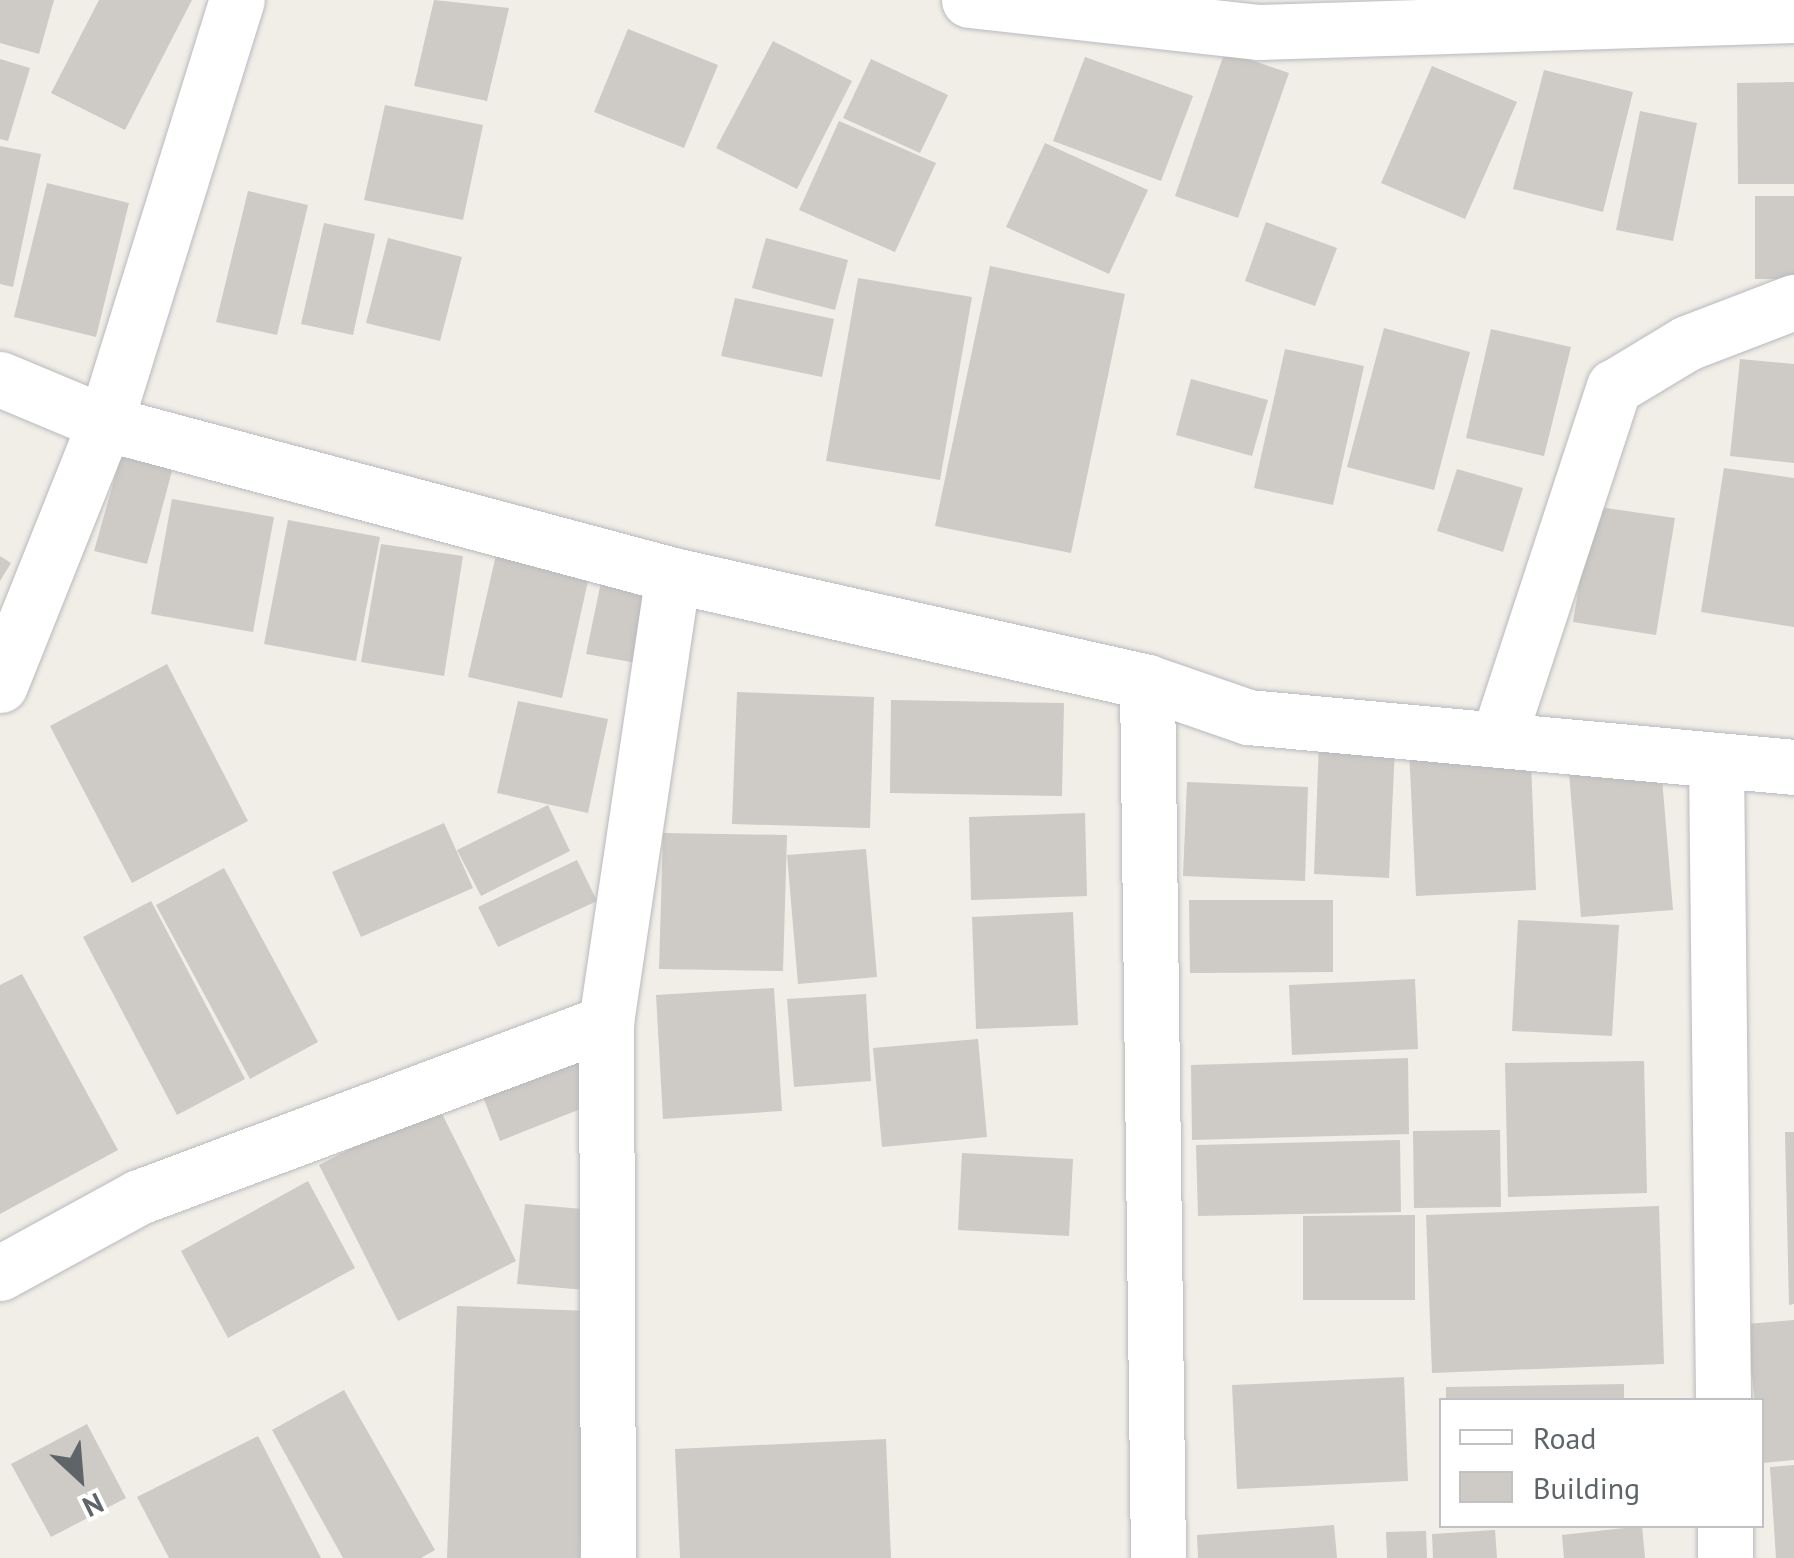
<!DOCTYPE html>
<html>
<head>
<meta charset="utf-8">
<style>
	body { margin:0 }
	#map { position:relative; width:1794px; height:1558px; overflow:hidden; background:#f1ede7; font-family:"PT Sans",sans-serif }
	div>[style] { position:absolute }
	[style*='--x'] { left:calc(var(--x)*1px); top:calc(var(--y)*1px); width:calc(var(--w)*1px); rotate:calc(var(--a)*1deg) }
	.building>* { inset:0; background:#cecac6 }
	.roads { filter:drop-shadow(0 0 2px #b7babe) drop-shadow(0 0 2px #b7babe) }
	.minor>* { height:55px; margin:-27.5px; padding:0 27.5px; transform-origin:27.5px; border-radius:27.5px; background:#fff }
	span { translate:-50% -50%; white-space:nowrap; text-align:center; line-height:1.15; -webkit-text-stroke:10px #fff; paint-order:stroke }
	.legend { position:absolute; left:1439px; top:1398px; width:325px; height:130px; box-sizing:border-box; background:#fff; border:2px solid #bfc1c3; margin:0; padding:12px 18px; list-style:none; font-size:30px; color:#5e6468 }
	.legend li { display:flex; align-items:center; gap:20px; height:50px }
	.legend b { width:50px; border:2px solid #bfc1c3 }
	.north { position:absolute; left:30px; top:1428px; width:100px; height:100px; -webkit-text-stroke:8px #fff; paint-order:stroke; rotate:154deg; font-size:28px; font-weight:700; line-height:40px; text-align:center; color:#5e6468 }
	.north::after { content:''; display:block; margin:auto; width:35px; height:45px; background:#5e6468; clip-path:polygon(50% 0,100% 100%,50% 72%,0 100%) }
</style>
</head>
<body>
<div id="map">
	<div class="building">
		<i style="clip-path:polygon(0 0,54px 0,39px 54px,0 43px)"></i>
		<i style="clip-path:polygon(99px 0,192px 0,125px 130px,51px 93px)"></i>
		<i style="clip-path:polygon(434px 0,509px 8px,487px 101px,414px 86px)"></i>
		<i style="clip-path:polygon(628px 29px,718px 65px,684px 148px,594px 112px)"></i>
		<i style="clip-path:polygon(773px 41px,852px 81px,797px 189px,716px 148px)"></i>
		<i style="clip-path:polygon(1225px 51px,1289px 73px,1238px 218px,1175px 196px)"></i>
		<i style="clip-path:polygon(1085px 57px,1193px 96px,1161px 181px,1053px 141px)"></i>
		<i style="clip-path:polygon(0 59px,30px 68px,8px 141px,0 139px)"></i>
		<i style="clip-path:polygon(871px 59px,948px 95px,920px 153px,843px 118px)"></i>
		<i style="clip-path:polygon(1432px 66px,1517px 102px,1465px 219px,1381px 183px)"></i>
		<i style="clip-path:polygon(1544px 70px,1633px 92px,1603px 212px,1513px 189px)"></i>
		<i style="clip-path:polygon(1794px 82px,1794px 184px,1738px 184px,1737px 83px)"></i>
		<i style="clip-path:polygon(385px 105px,483px 125px,463px 220px,364px 200px)"></i>
		<i style="clip-path:polygon(1640px 111px,1697px 123px,1673px 241px,1616px 230px)"></i>
		<i style="clip-path:polygon(839px 121px,936px 163px,895px 252px,799px 210px)"></i>
		<i style="clip-path:polygon(1045px 143px,1148px 190px,1109px 274px,1006px 227px)"></i>
		<i style="clip-path:polygon(0 146px,41px 154px,13px 287px,0 284px)"></i>
		<i style="clip-path:polygon(47px 183px,129px 203px,96px 337px,14px 317px)"></i>
		<i style="clip-path:polygon(248px 191px,308px 205px,277px 335px,216px 322px)"></i>
		<i style="clip-path:polygon(1755px 196px,1794px 196px,1794px 279px,1755px 279px)"></i>
		<i style="clip-path:polygon(1266px 222px,1337px 248px,1315px 306px,1245px 281px)"></i>
		<i style="clip-path:polygon(324px 223px,375px 234px,353px 335px,301px 324px)"></i>
		<i style="clip-path:polygon(388px 238px,462px 257px,440px 341px,366px 323px)"></i>
		<i style="clip-path:polygon(766px 238px,848px 260px,835px 310px,752px 288px)"></i>
		<i style="clip-path:polygon(990px 266px,1125px 294px,1071px 553px,935px 526px)"></i>
		<i style="clip-path:polygon(858px 278px,972px 297px,940px 480px,826px 461px)"></i>
		<i style="clip-path:polygon(735px 298px,834px 319px,822px 377px,721px 356px)"></i>
		<i style="clip-path:polygon(1384px 328px,1470px 352px,1434px 490px,1347px 467px)"></i>
		<i style="clip-path:polygon(1491px 329px,1571px 347px,1544px 456px,1466px 438px)"></i>
		<i style="clip-path:polygon(1285px 349px,1364px 366px,1333px 505px,1254px 488px)"></i>
		<i style="clip-path:polygon(1740px 359px,1794px 364px,1794px 463px,1730px 456px)"></i>
		<i style="clip-path:polygon(1191px 379px,1268px 400px,1252px 456px,1176px 435px)"></i>
		<i style="clip-path:polygon(124px 445px,175px 460px,147px 564px,94px 551px)"></i>
		<i style="clip-path:polygon(1724px 468px,1794px 478px,1794px 627px,1701px 612px)"></i>
		<i style="clip-path:polygon(1457px 469px,1523px 488px,1503px 552px,1437px 531px)"></i>
		<i style="clip-path:polygon(172px 499px,274px 517px,253px 632px,151px 614px)"></i>
		<i style="clip-path:polygon(1592px 506px,1675px 518px,1656px 635px,1573px 622px)"></i>
		<i style="clip-path:polygon(288px 520px,380px 537px,356px 661px,264px 644px)"></i>
		<i style="clip-path:polygon(381px 544px,463px 556px,444px 676px,361px 662px)"></i>
		<i style="clip-path:polygon(496px 555px,590px 572px,562px 698px,468px 677px)"></i>
		<i style="clip-path:polygon(0 556px,11px 563px,0 581px)"></i>
		<i style="clip-path:polygon(605px 563px,654px 578px,637px 663px,586px 654px)"></i>
		<i style="clip-path:polygon(167px 664px,248px 821px,132px 883px,50px 726px)"></i>
		<i style="clip-path:polygon(737px 692px,874px 697px,870px 828px,732px 824px)"></i>
		<i style="clip-path:polygon(891px 700px,1064px 703px,1062px 796px,890px 793px)"></i>
		<i style="clip-path:polygon(518px 701px,608px 719px,588px 813px,497px 793px)"></i>
		<i style="clip-path:polygon(1319px 742px,1395px 746px,1389px 878px,1314px 874px)"></i>
		<i style="clip-path:polygon(1409px 748px,1531px 762px,1536px 890px,1416px 896px)"></i>
		<i style="clip-path:polygon(1661px 766px,1673px 910px,1581px 917px,1569px 773px)"></i>
		<i style="clip-path:polygon(1187px 782px,1308px 787px,1305px 881px,1183px 876px)"></i>
		<i style="clip-path:polygon(548px 805px,570px 851px,481px 896px,457px 850px)"></i>
		<i style="clip-path:polygon(1085px 813px,1087px 896px,971px 900px,969px 817px)"></i>
		<i style="clip-path:polygon(444px 823px,473px 888px,361px 937px,332px 872px)"></i>
		<i style="clip-path:polygon(663px 833px,787px 835px,783px 971px,659px 969px)"></i>
		<i style="clip-path:polygon(866px 849px,877px 977px,798px 984px,787px 855px)"></i>
		<i style="clip-path:polygon(577px 860px,597px 901px,498px 947px,478px 907px)"></i>
		<i style="clip-path:polygon(224px 868px,318px 1042px,250px 1079px,156px 905px)"></i>
		<i style="clip-path:polygon(1189px 900px,1333px 900px,1333px 972px,1190px 973px)"></i>
		<i style="clip-path:polygon(151px 901px,245px 1079px,177px 1115px,83px 937px)"></i>
		<i style="clip-path:polygon(1073px 912px,1078px 1025px,976px 1029px,972px 917px)"></i>
		<i style="clip-path:polygon(1518px 920px,1619px 925px,1612px 1036px,1512px 1031px)"></i>
		<i style="clip-path:polygon(22px 974px,118px 1150px,0 1214px,0 985px)"></i>
		<i style="clip-path:polygon(1415px 979px,1418px 1049px,1292px 1055px,1289px 985px)"></i>
		<i style="clip-path:polygon(774px 988px,782px 1111px,663px 1119px,656px 995px)"></i>
		<i style="clip-path:polygon(866px 994px,871px 1081px,794px 1087px,787px 999px)"></i>
		<i style="clip-path:polygon(978px 1039px,987px 1137px,882px 1147px,873px 1048px)"></i>
		<i style="clip-path:polygon(576px 1042px,598px 1102px,500px 1141px,477px 1081px)"></i>
		<i style="clip-path:polygon(1408px 1058px,1409px 1134px,1192px 1140px,1191px 1065px)"></i>
		<i style="clip-path:polygon(1644px 1061px,1647px 1193px,1508px 1197px,1505px 1063px)"></i>
		<i style="clip-path:polygon(437px 1104px,516px 1261px,398px 1321px,319px 1165px)"></i>
		<i style="clip-path:polygon(1500px 1130px,1501px 1207px,1414px 1208px,1413px 1131px)"></i>
		<i style="clip-path:polygon(1785px 1132px,1794px 1132px,1794px 1304px,1789px 1305px)"></i>
		<i style="clip-path:polygon(1400px 1140px,1401px 1212px,1198px 1216px,1196px 1145px)"></i>
		<i style="clip-path:polygon(962px 1153px,1073px 1159px,1069px 1236px,958px 1230px)"></i>
		<i style="clip-path:polygon(308px 1181px,355px 1268px,228px 1338px,181px 1251px)"></i>
		<i style="clip-path:polygon(525px 1204px,594px 1210px,585px 1290px,517px 1284px)"></i>
		<i style="clip-path:polygon(1659px 1206px,1664px 1364px,1432px 1373px,1426px 1215px)"></i>
		<i style="clip-path:polygon(1415px 1215px,1415px 1300px,1303px 1300px,1303px 1216px)"></i>
		<i style="clip-path:polygon(457px 1306px,592px 1311px,580px 1558px,447px 1558px)"></i>
		<i style="clip-path:polygon(1794px 1320px,1794px 1460px,1762px 1463px,1746px 1324px)"></i>
		<i style="clip-path:polygon(1404px 1377px,1408px 1481px,1237px 1489px,1232px 1385px)"></i>
		<i style="clip-path:polygon(1624px 1384px,1624px 1400px,1446px 1400px,1446px 1387px)"></i>
		<i style="clip-path:polygon(344px 1390px,435px 1550px,421px 1558px,343px 1558px,272px 1430px)"></i>
		<i style="clip-path:polygon(87px 1424px,126px 1498px,51px 1537px,11px 1464px)"></i>
		<i style="clip-path:polygon(258px 1436px,321px 1558px,169px 1558px,137px 1497px)"></i>
		<i style="clip-path:polygon(886px 1439px,891px 1558px,680px 1558px,675px 1449px)"></i>
		<i style="clip-path:polygon(1794px 1465px,1794px 1558px,1776px 1558px,1770px 1467px)"></i>
		<i style="clip-path:polygon(1334px 1525px,1337px 1558px,1198px 1558px,1197px 1535px)"></i>
		<i style="clip-path:polygon(1642px 1526px,1645px 1558px,1564px 1558px,1562px 1535px)"></i>
		<i style="clip-path:polygon(1495px 1530px,1497px 1558px,1433px 1558px,1432px 1534px)"></i>
		<i style="clip-path:polygon(1426px 1531px,1427px 1558px,1387px 1558px,1386px 1532px)"></i>
	</div>
	<div class="roads">
		<div class="minor">
			<i style="--x:969;--y:0;--w:292;--a:6.3"></i>
			<i style="--x:1259;--y:32;--w:535;--a:-1.82"></i>
			<i style="--x:0;--y:379;--w:114;--a:22.7"></i>
			<i style="--x:105;--y:423;--w:588;--a:14.98"></i>
			<i style="--x:673;--y:575;--w:486;--a:12.7"></i>
			<i style="--x:1147;--y:682;--w:107;--a:19.1"></i>
			<i style="--x:1248;--y:717;--w:548;--a:5.23"></i>
			<i style="--x:1147;--y:682;--w:876;--a:89.28"></i>
			<i style="--x:0;--y:685;--w:282;--a:-68.2"></i>
			<i style="--x:105;--y:423;--w:443;--a:-72.7"></i>
			<i style="--x:1498;--y:739;--w:371;--a:-71.8"></i>
			<i style="--x:1614;--y:387;--w:85;--a:-31.1"></i>
			<i style="--x:1687;--y:343;--w:115;--a:-21"></i>
			<i style="--x:1716;--y:761;--w:639;--a:89.37"></i>
			<i style="--x:0;--y:1273;--w:158;--a:-28.7"></i>
			<i style="--x:139;--y:1197;--w:499;--a:-20.5"></i>
			<i style="--x:1725;--y:1526;--w:32;--a:90"></i>
			<i style="--x:608;--y:1558;--w:536;--a:-90.21"></i>
			<i style="--x:606;--y:1022;--w:452;--a:-81.5"></i>
		</div>
	</div>
	<ul class="legend">
	<li><b style="height:12px;background:#fff"></b>Road</li>
	<li><b style="height:28px;background:#cecac6"></b>Building</li>
	</ul>
	<div class="north">N</div>
</div>
</body>
</html>
